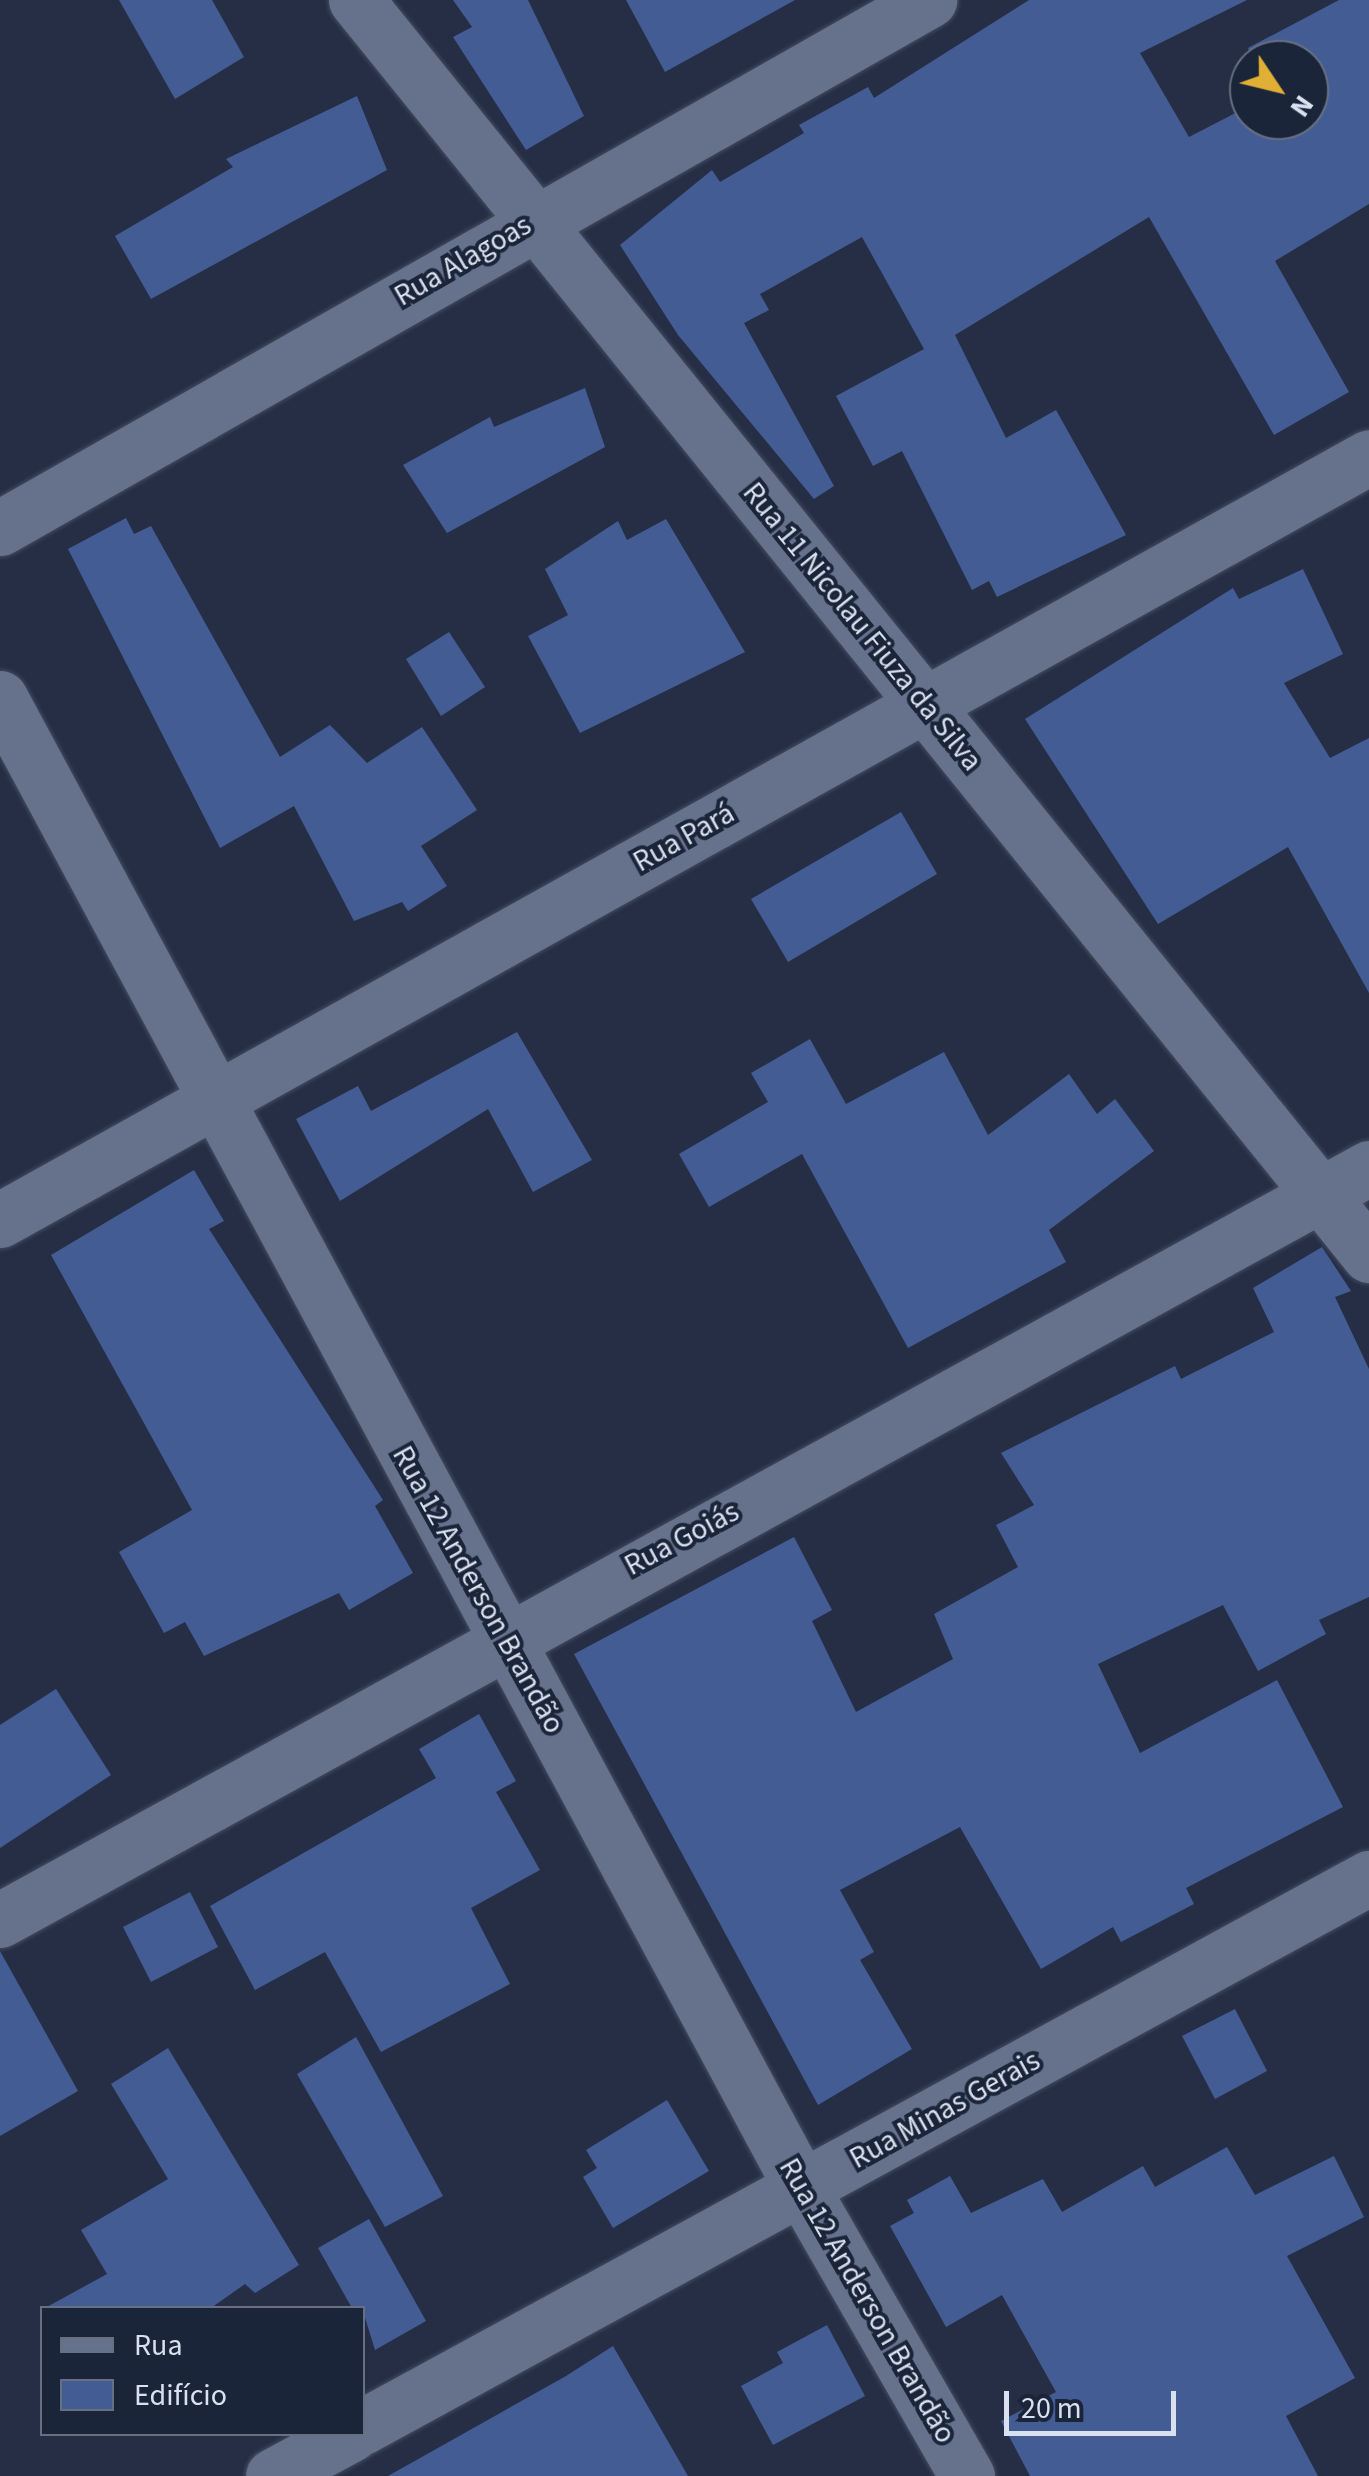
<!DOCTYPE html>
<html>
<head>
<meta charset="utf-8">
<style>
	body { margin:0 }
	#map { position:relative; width:1369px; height:2476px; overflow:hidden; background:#252e45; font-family:"Source Sans 3",sans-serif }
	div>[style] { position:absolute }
	.building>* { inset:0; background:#445c94 }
	.roads { filter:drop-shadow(0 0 2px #434b5e) drop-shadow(0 0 2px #434b5e) }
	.street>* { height:55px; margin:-27.5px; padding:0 27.5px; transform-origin:27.5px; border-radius:27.5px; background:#66728c }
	span { translate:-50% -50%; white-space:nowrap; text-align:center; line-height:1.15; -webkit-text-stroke:8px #1b253a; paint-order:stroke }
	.street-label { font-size:30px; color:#d9e0ef }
	.legend { position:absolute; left:40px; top:2306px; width:325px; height:130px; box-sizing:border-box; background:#1b253a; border:2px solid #677082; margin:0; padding:12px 18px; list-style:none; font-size:30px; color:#d9e0ef }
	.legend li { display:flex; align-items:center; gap:20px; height:50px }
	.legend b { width:50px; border:2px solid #677082 }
	.north { position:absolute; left:1229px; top:40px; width:100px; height:100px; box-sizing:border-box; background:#1b253a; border:2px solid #677082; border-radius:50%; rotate:125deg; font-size:28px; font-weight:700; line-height:40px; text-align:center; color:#d9e0ef }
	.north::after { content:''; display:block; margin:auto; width:35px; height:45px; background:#e0b034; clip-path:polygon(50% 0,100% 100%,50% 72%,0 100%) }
	.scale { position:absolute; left:1004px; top:2391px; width:172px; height:45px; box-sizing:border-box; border:5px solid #d9e0ef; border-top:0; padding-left:12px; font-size:30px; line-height:35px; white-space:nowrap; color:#d9e0ef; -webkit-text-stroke:8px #1b253a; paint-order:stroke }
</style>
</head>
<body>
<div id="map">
	<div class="building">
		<i style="clip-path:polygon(119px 0,212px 0,244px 57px,175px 99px)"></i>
		<i style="clip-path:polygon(453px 0,528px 0,584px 116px,526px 150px,453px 37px,472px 27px)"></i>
		<i style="clip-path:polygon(626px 0,795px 0,665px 72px)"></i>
		<i style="clip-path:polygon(1029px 0,1247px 0,1140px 53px,1189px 137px,1249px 106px,1249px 120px,1309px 120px,1309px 60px,1254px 60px,1248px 48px,1339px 0,1369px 0,1369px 204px,1275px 261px,1349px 392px,1274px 435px,1149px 217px,955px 335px,1006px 438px,1056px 410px,1126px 535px,997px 597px,989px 581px,972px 590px,902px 451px,873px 466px,836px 396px,924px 349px,862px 237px,760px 294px,769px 310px,744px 323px,834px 486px,814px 499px,678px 335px,620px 245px,712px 170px,720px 182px,804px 133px,799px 125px,868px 87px,874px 98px)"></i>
		<i style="clip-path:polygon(357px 96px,387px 170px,151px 299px,115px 236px,233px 167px,226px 159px)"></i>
		<i style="clip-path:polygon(585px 388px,605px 447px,447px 533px,403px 465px,490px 417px,494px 427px)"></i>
		<i style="clip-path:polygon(126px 518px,134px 534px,151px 526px,280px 757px,330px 725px,367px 763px,422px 727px,477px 810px,421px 846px,447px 886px,408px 911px,402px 902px,354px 921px,294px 806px,220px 848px,68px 549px)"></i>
		<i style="clip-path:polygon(666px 519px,745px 652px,580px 733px,528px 636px,568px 615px,545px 569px,618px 521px,627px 540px)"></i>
		<i style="clip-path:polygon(1303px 569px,1343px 654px,1284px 683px,1330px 758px,1369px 738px,1369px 993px,1288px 847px,1158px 924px,1025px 719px,1233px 588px,1239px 599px)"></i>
		<i style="clip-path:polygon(449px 632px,485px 687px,441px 716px,406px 659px)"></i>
		<i style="clip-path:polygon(901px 812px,937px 874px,788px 962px,751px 899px)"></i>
		<i style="clip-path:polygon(517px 1032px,592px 1160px,533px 1192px,488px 1109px,340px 1201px,296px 1119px,358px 1086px,371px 1111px)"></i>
		<i style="clip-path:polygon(810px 1039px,846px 1104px,944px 1052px,988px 1135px,1069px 1074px,1097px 1114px,1115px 1099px,1154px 1151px,1049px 1230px,1066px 1262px,908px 1348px,802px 1154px,709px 1207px,679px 1154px,768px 1102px,751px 1073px)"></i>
		<i style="clip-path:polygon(194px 1170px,224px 1221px,209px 1229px,383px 1500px,375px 1506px,413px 1573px,349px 1610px,339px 1593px,204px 1656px,185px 1622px,164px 1633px,119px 1552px,192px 1510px,51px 1255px)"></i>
		<i style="clip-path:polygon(1322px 1247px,1351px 1291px,1335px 1297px,1369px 1369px,1369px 1597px,1319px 1620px,1326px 1634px,1258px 1671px,1223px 1605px,1098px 1664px,1140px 1753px,1277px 1680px,1343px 1807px,1186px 1888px,1194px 1904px,1121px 1942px,1113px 1927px,1041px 1969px,960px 1827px,840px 1890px,874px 1952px,860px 1960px,912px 2049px,818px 2105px,574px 1654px,794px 1537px,832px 1610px,812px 1621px,856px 1712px,953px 1659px,934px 1614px,1018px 1567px,996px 1525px,1034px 1505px,1001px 1453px,1175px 1366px,1181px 1379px,1274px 1332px,1253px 1288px)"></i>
		<i style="clip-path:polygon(56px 1689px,111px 1775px,0 1848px,0 1725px)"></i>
		<i style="clip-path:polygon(479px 1714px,516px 1781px,496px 1792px,540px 1870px,471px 1908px,510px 1984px,381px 2052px,325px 1952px,255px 1990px,210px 1906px,436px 1778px,419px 1749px)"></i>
		<i style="clip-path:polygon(190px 1892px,218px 1947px,151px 1982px,123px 1927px)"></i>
		<i style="clip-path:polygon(0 1951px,78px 2091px,0 2136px)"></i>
		<i style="clip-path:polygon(1235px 2009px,1267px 2071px,1215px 2099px,1182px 2036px)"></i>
		<i style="clip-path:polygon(356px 2037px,443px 2196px,385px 2227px,297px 2074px)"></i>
		<i style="clip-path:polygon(168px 2048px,299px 2265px,255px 2293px,245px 2284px,211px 2308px,45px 2308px,107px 2274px,81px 2230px,168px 2179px,111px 2084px)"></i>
		<i style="clip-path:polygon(667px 2100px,709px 2171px,613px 2228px,583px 2177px,597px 2168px,586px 2150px)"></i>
		<i style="clip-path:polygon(1227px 2147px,1255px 2195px,1334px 2156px,1364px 2217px,1287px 2256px,1355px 2378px,1286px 2416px,1318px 2476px,1030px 2476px,1001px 2421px,1056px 2392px,1002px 2295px,946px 2327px,890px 2226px,914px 2213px,907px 2200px,950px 2176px,971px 2213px,1043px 2179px,1062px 2212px,1143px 2166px,1155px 2187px)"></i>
		<i style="clip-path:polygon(369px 2219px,426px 2321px,375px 2350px,362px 2308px,352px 2308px,318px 2248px)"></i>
		<i style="clip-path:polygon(827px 2325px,865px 2396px,773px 2445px,741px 2386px,783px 2363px,777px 2352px)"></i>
		<i style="clip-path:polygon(613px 2346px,688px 2476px,388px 2476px,566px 2376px)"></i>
	</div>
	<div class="roads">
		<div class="street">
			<i style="left:356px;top:0;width:1613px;rotate:51.09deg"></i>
			<i style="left:0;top:528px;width:1069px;rotate:-29.61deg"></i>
			<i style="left:0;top:698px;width:1693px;rotate:61.72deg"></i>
			<i style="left:802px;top:2189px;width:331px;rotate:60.1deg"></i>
			<i style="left:0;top:1220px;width:1567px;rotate:-29.13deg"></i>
			<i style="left:0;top:1920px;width:1562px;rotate:-28.78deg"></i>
			<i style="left:362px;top:2427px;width:1147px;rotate:-28.6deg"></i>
			<i style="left:273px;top:2476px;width:89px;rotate:-28.3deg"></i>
		</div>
	</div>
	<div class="street-label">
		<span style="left:463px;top:261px;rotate:-30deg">Rua Alagoas</span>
		<span style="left:862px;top:627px;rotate:51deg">Rua 11 Nicolau Fiuza da Silva</span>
		<span style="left:684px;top:838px;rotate:-29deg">Rua Pará</span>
		<span style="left:682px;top:1539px;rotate:-28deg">Rua Goiás</span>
		<span style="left:478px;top:1590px;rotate:61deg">Rua 12 Anderson Brandão</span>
		<span style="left:945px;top:2110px;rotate:-29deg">Rua Minas Gerais</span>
		<span style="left:867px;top:2301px;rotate:60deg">Rua 12 Anderson Brandão</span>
	</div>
	<ul class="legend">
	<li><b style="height:12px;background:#66728c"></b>Rua</li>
	<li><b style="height:28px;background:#445c94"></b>Edifício</li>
	</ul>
	<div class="north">N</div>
	<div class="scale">20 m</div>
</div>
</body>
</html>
